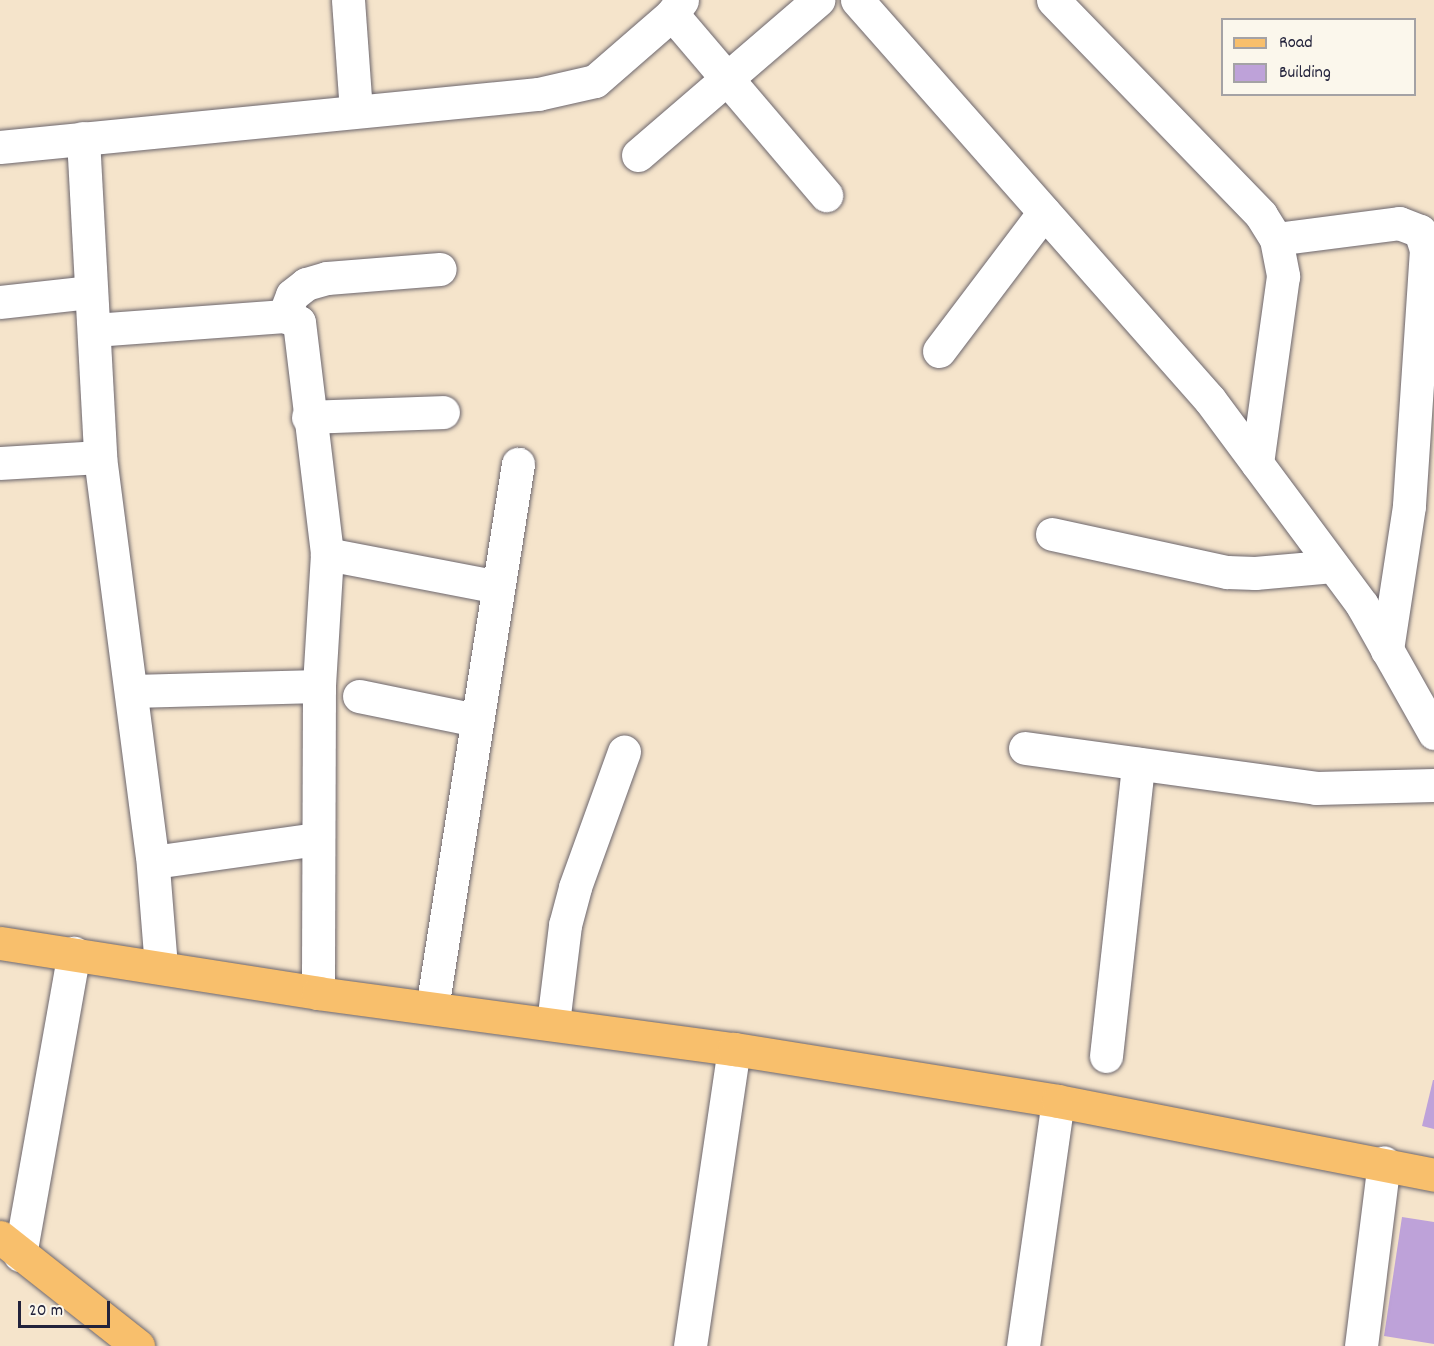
<!DOCTYPE html>
<html>
<head>
<meta charset="utf-8">
<style>
	body { margin:0 }
	#map { position:relative; width:1434px; height:1346px; overflow:hidden; background:#f5e4cb; font-family:Dekko,sans-serif }
	div>[style] { position:absolute }
	.building>* { inset:0; background:#bea2d9 }
	.roads { filter:drop-shadow(0 0 2px #6c666d) drop-shadow(0 0 2px #6c666d) }
	.minor>* { height:33px; margin:-16.5px; padding:0 16.5px; transform-origin:16.5px; border-radius:16.5px; background:#fff }
	.major>* { height:33px; margin:-16.5px; padding:0 16.5px; transform-origin:16.5px; border-radius:16.5px; background:#f8bf6c }
	span { translate:-50% -50%; white-space:nowrap; text-align:center; line-height:1.15; -webkit-text-stroke:4.5px #fbf7ec; paint-order:stroke }
	.legend { position:absolute; left:1221px; top:18px; width:195px; height:78px; box-sizing:border-box; background:#fbf7ec; border:2px solid #a4a2a5; margin:0; padding:8px 10px; list-style:none; font-size:18px; color:#22223b }
	.legend li { display:flex; align-items:center; gap:12px; height:30px }
	.legend b { width:30px; border:2px solid #a4a2a5 }
	.scale { position:absolute; left:18px; top:1301px; width:92px; height:27px; box-sizing:border-box; border:3px solid #22223b; border-top:0; padding-left:8px; font-size:18px; line-height:21px; white-space:nowrap; color:#22223b; -webkit-text-stroke:4px #fbf7ec; paint-order:stroke }
</style>
</head>
<body>
<div id="map">
	<div class="building">
		<i style="clip-path:polygon(1433px 1080px,1434px 1080px,1434px 1129px,1422px 1126px)"></i>
		<i style="clip-path:polygon(1402px 1217px,1434px 1222px,1434px 1344px,1384px 1336px)"></i>
	</div>
	<div class="roads">
		<div class="minor">
			<i style="left:348px;top:0;width:111px;rotate:85.9deg"></i>
			<i style="left:857px;top:0;width:533px;rotate:48.57deg"></i>
			<i style="left:1210px;top:400px;width:255px;rotate:53.4deg"></i>
			<i style="left:1362px;top:605px;width:147px;rotate:60.6deg"></i>
			<i style="left:1053px;top:0;width:299px;rotate:45.9deg"></i>
			<i style="left:1261px;top:215px;width:28px;rotate:58deg"></i>
			<i style="left:1276px;top:239px;width:38px;rotate:79deg"></i>
			<i style="left:1283px;top:276px;width:189px;rotate:97.9deg"></i>
			<i style="left:672px;top:14px;width:238px;rotate:49.6deg"></i>
			<i style="left:83px;top:138px;width:319px;rotate:86.9deg"></i>
			<i style="left:100px;top:457px;width:401px;rotate:82.6deg"></i>
			<i style="left:152px;top:855px;width:113px;rotate:85.4deg"></i>
			<i style="left:0;top:147px;width:541px;rotate:-5.63deg"></i>
			<i style="left:538px;top:94px;width:58px;rotate:-12.8deg"></i>
			<i style="left:595px;top:81px;width:102px;rotate:-41deg"></i>
			<i style="left:672px;top:14px;width:17px;rotate:-54deg"></i>
			<i style="left:638px;top:155px;width:238px;rotate:-40.7deg"></i>
			<i style="left:1276px;top:239px;width:124px;rotate:-7.4deg"></i>
			<i style="left:1399px;top:223px;width:22px;rotate:21deg"></i>
			<i style="left:1420px;top:231px;width:19px;rotate:72deg"></i>
			<i style="left:1426px;top:249px;width:258px;rotate:93.8deg"></i>
			<i style="left:1409px;top:506px;width:146px;rotate:98.7deg"></i>
			<i style="left:0;top:302px;width:91px;rotate:-6.3deg"></i>
			<i style="left:284px;top:316px;width:22px;rotate:-69deg"></i>
			<i style="left:292px;top:295px;width:18px;rotate:-38deg"></i>
			<i style="left:306px;top:284px;width:22px;rotate:-16deg"></i>
			<i style="left:327px;top:278px;width:113px;rotate:-4.6deg"></i>
			<i style="left:94px;top:330px;width:191px;rotate:-4.2deg"></i>
			<i style="left:284px;top:316px;width:16px;rotate:22deg"></i>
			<i style="left:299px;top:322px;width:234px;rotate:83.1deg"></i>
			<i style="left:327px;top:554px;width:132px;rotate:93.5deg"></i>
			<i style="left:939px;top:351px;width:174px;rotate:-52.9deg"></i>
			<i style="left:308px;top:417px;width:135px;rotate:-2.1deg"></i>
			<i style="left:0;top:463px;width:100px;rotate:-3.4deg"></i>
			<i style="left:1052px;top:534px;width:179px;rotate:12.3deg"></i>
			<i style="left:1227px;top:572px;width:28px;rotate:2deg"></i>
			<i style="left:1255px;top:573px;width:78px;rotate:-5.1deg"></i>
			<i style="left:327px;top:554px;width:174px;rotate:10.9deg"></i>
			<i style="left:132px;top:691px;width:187px;rotate:-1.5deg"></i>
			<i style="left:319px;top:686px;width:307px;rotate:90.2deg"></i>
			<i style="left:359px;top:696px;width:119px;rotate:11.6deg"></i>
			<i style="left:1025px;top:748px;width:294px;rotate:7.8deg"></i>
			<i style="left:1316px;top:788px;width:118px;rotate:-1.5deg"></i>
			<i style="left:153px;top:862px;width:166px;rotate:-8deg"></i>
			<i style="left:432px;top:1008px;width:551px;rotate:-81.02deg"></i>
			<i style="left:553px;top:1023px;width:99px;rotate:-83deg"></i>
			<i style="left:565px;top:925px;width:39px;rotate:-75deg"></i>
			<i style="left:575px;top:887px;width:144px;rotate:-70.1deg"></i>
			<i style="left:1106px;top:1056px;width:294px;rotate:-83.7deg"></i>
			<i style="left:20px;top:1255px;width:307px;rotate:-79.9deg"></i>
			<i style="left:690px;top:1346px;width:300px;rotate:-81.6deg"></i>
			<i style="left:1023px;top:1346px;width:247px;rotate:-81.9deg"></i>
			<i style="left:1361px;top:1346px;width:185px;rotate:-82.9deg"></i>
		</div>
		<div class="major">
			<i style="left:0;top:943px;width:322px;rotate:8.9deg"></i>
			<i style="left:318px;top:993px;width:420px;rotate:7.7deg"></i>
			<i style="left:734px;top:1049px;width:328px;rotate:9.1deg"></i>
			<i style="left:1058px;top:1101px;width:383px;rotate:11.1deg"></i>
			<i style="left:0;top:1237px;width:176px;rotate:38.3deg"></i>
		</div>
	</div>
	<ul class="legend">
	<li><b style="height:8px;background:#f8bf6c"></b>Road</li>
	<li><b style="height:16px;background:#bea2d9"></b>Building</li>
	</ul>
	<div class="scale">20 m</div>
</div>
</body>
</html>
